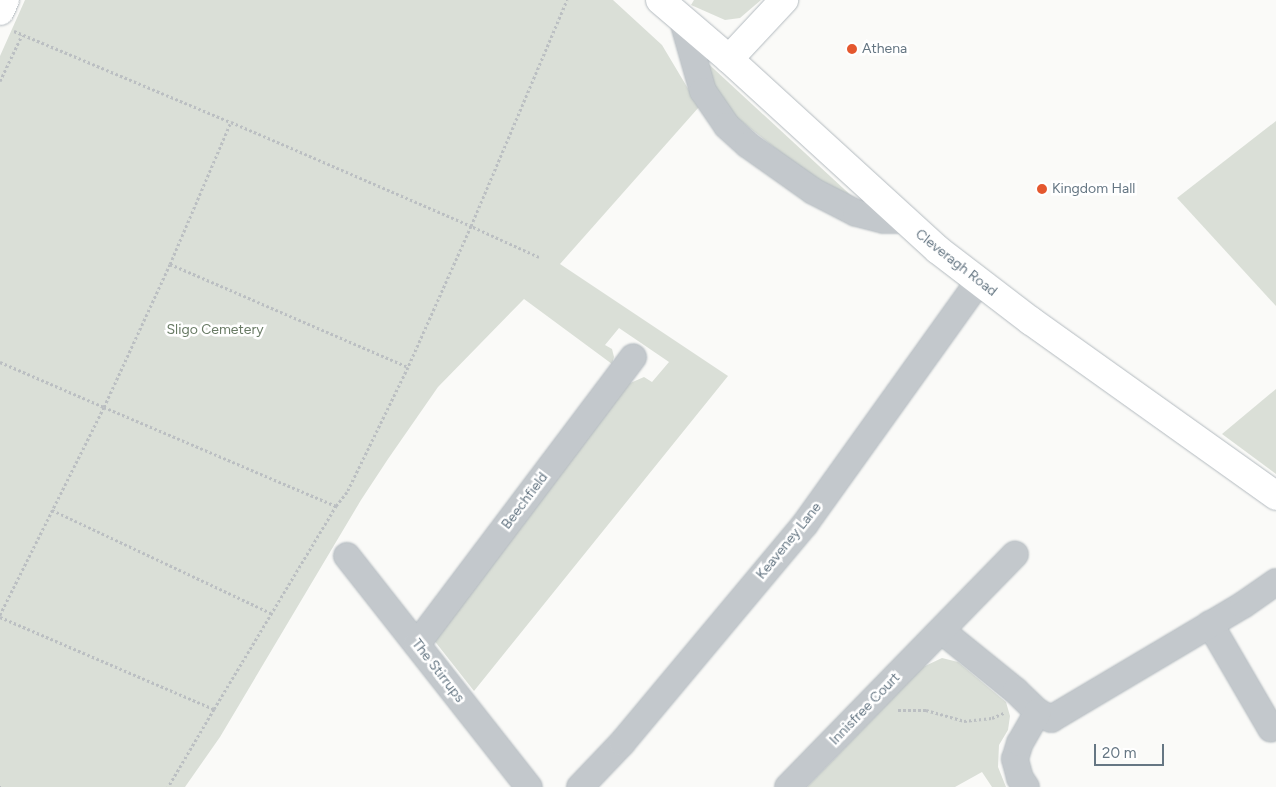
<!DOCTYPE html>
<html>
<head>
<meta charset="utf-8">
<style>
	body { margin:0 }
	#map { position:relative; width:1276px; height:787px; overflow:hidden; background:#fafaf8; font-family:Figtree,sans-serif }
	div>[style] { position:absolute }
	.green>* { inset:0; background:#dadfd7 }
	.path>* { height:3px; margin-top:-1.5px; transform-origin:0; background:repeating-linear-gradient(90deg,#bbbfc2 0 2.5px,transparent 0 5px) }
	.roads { filter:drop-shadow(0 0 1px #b3babf) drop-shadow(0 0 1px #b3babf) }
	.street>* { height:26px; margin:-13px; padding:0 13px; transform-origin:13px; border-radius:13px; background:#c3c8cc }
	.secondary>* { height:28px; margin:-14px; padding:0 14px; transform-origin:14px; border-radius:14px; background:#fff }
	.dots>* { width:14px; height:14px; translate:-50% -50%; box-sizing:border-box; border:2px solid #fff; border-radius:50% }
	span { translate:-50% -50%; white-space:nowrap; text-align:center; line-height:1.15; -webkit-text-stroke:5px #fff; paint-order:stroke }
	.poi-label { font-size:14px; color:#657683 }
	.left { translate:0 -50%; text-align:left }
	.street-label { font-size:14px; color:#657683 }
	.park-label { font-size:14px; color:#687a64 }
	.scale { position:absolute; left:1094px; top:744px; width:70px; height:22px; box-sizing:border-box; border:2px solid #657683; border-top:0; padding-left:6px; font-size:15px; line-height:18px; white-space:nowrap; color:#657683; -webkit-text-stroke:4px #fff; paint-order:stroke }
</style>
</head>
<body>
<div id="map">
	<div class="green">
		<i style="clip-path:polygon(25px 0,613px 0,662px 45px,699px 107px,560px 264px,728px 376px,474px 691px,433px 639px,628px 384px,644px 377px,652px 382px,669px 362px,619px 328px,605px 345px,612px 349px,614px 357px,612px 364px,524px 299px,438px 387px,388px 459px,361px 500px,220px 737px,185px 787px,0 787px,0 56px)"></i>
		<i style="clip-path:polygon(694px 0,761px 0,740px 18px,725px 20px,691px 5px)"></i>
		<i style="clip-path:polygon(701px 57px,857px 201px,818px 182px,722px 106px)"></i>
		<i style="clip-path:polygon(1276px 121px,1276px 306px,1177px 198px)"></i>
		<i style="clip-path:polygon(1276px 389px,1276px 474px,1222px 434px)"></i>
		<i style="clip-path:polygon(942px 658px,958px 662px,1006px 702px,1010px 716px,1008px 730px,999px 745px,998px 767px,1006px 787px,992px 787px,982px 772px,955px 787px,807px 787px,923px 667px)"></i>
	</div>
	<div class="path">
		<i style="left:14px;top:31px;width:235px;rotate:22.8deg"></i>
		<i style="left:0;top:81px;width:51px;rotate:-64.4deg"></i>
		<i style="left:539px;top:257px;width:75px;rotate:-155.5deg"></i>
		<i style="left:471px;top:226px;width:246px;rotate:-67deg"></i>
		<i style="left:170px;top:264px;width:259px;rotate:23.4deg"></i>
		<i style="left:0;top:362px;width:113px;rotate:23.4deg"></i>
		<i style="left:104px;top:407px;width:233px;rotate:116.6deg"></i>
		<i style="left:52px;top:510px;width:242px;rotate:25.2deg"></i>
		<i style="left:0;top:617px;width:233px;rotate:23.3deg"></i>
		<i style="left:214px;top:709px;width:91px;rotate:120.5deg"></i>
		<i style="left:214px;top:709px;width:237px;rotate:-59deg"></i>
		<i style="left:336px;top:506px;width:252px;rotate:-156.9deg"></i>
		<i style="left:104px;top:407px;width:157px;rotate:-65.2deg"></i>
		<i style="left:170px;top:264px;width:155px;rotate:-66.8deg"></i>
		<i style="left:231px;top:122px;width:262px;rotate:23.4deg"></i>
		<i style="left:471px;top:226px;width:154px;rotate:114.1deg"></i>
		<i style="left:408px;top:367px;width:139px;rotate:116deg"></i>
		<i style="left:347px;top:492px;width:18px;rotate:128deg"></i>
		<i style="left:898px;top:710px;width:28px"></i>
		<i style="left:926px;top:710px;width:40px;rotate:16deg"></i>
		<i style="left:964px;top:721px;width:28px;rotate:-6deg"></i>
		<i style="left:992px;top:718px;width:13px;rotate:-23deg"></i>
		<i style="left:0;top:787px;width:1px"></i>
	</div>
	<div class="roads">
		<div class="street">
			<i style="left:682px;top:18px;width:76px;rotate:74deg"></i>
			<i style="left:703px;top:91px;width:42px;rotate:55.6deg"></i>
			<i style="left:727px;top:126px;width:28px;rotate:42deg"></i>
			<i style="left:748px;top:145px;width:80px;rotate:35.3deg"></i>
			<i style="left:813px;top:191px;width:48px;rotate:27.1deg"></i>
			<i style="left:856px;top:213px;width:29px;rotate:14deg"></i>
			<i style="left:884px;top:220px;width:19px"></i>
			<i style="left:347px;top:556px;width:294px;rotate:51.8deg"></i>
			<i style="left:1210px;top:624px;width:121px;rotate:59.8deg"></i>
			<i style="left:942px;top:631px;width:95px;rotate:39deg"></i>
			<i style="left:1016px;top:691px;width:30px;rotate:44deg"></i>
			<i style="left:1038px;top:712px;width:15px;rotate:28deg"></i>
			<i style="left:1051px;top:719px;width:223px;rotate:-30.7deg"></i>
			<i style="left:1243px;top:605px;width:40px;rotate:-34.9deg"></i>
			<i style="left:417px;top:644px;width:359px;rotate:-53deg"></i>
			<i style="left:580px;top:787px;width:61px;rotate:-46.3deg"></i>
			<i style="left:622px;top:743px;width:285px;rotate:-50.1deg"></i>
			<i style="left:805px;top:524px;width:299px;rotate:-54.4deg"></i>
			<i style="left:788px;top:787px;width:325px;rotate:-45.7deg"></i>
			<i style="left:1026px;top:787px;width:11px;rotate:-124deg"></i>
			<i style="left:1020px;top:778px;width:20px;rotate:-105deg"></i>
			<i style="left:1015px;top:759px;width:17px;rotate:-73deg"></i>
			<i style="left:1020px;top:743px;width:36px;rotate:-60deg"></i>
		</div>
		<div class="secondary">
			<i style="left:660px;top:0;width:91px;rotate:40.5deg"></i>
			<i style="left:729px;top:59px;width:283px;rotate:42.4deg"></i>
			<i style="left:938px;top:250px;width:117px;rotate:37.4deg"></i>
			<i style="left:1031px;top:321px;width:301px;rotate:35.5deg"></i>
			<i style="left:0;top:11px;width:12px;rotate:-66deg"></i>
			<i style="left:729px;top:59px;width:81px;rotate:-47deg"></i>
		</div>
	</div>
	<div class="dots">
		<i style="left:852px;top:49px;background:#e4572e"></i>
		<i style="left:1042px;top:189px;background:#e4572e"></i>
	</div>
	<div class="poi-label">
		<span class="left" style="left:862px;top:49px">Athena</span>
		<span class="left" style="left:1052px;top:189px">Kingdom Hall</span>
	</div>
	<div class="street-label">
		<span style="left:956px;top:263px;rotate:38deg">Cleveragh Road</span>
		<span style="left:525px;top:501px;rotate:-53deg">Beechfield</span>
		<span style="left:789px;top:541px;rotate:-51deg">Keaveney Lane</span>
		<span style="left:438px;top:671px;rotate:52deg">The Stirrups</span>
		<span style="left:865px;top:709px;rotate:-46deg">Innisfree Court</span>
	</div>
	<div class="park-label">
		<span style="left:215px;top:330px">Sligo Cemetery</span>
	</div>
	<div class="scale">20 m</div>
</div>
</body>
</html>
